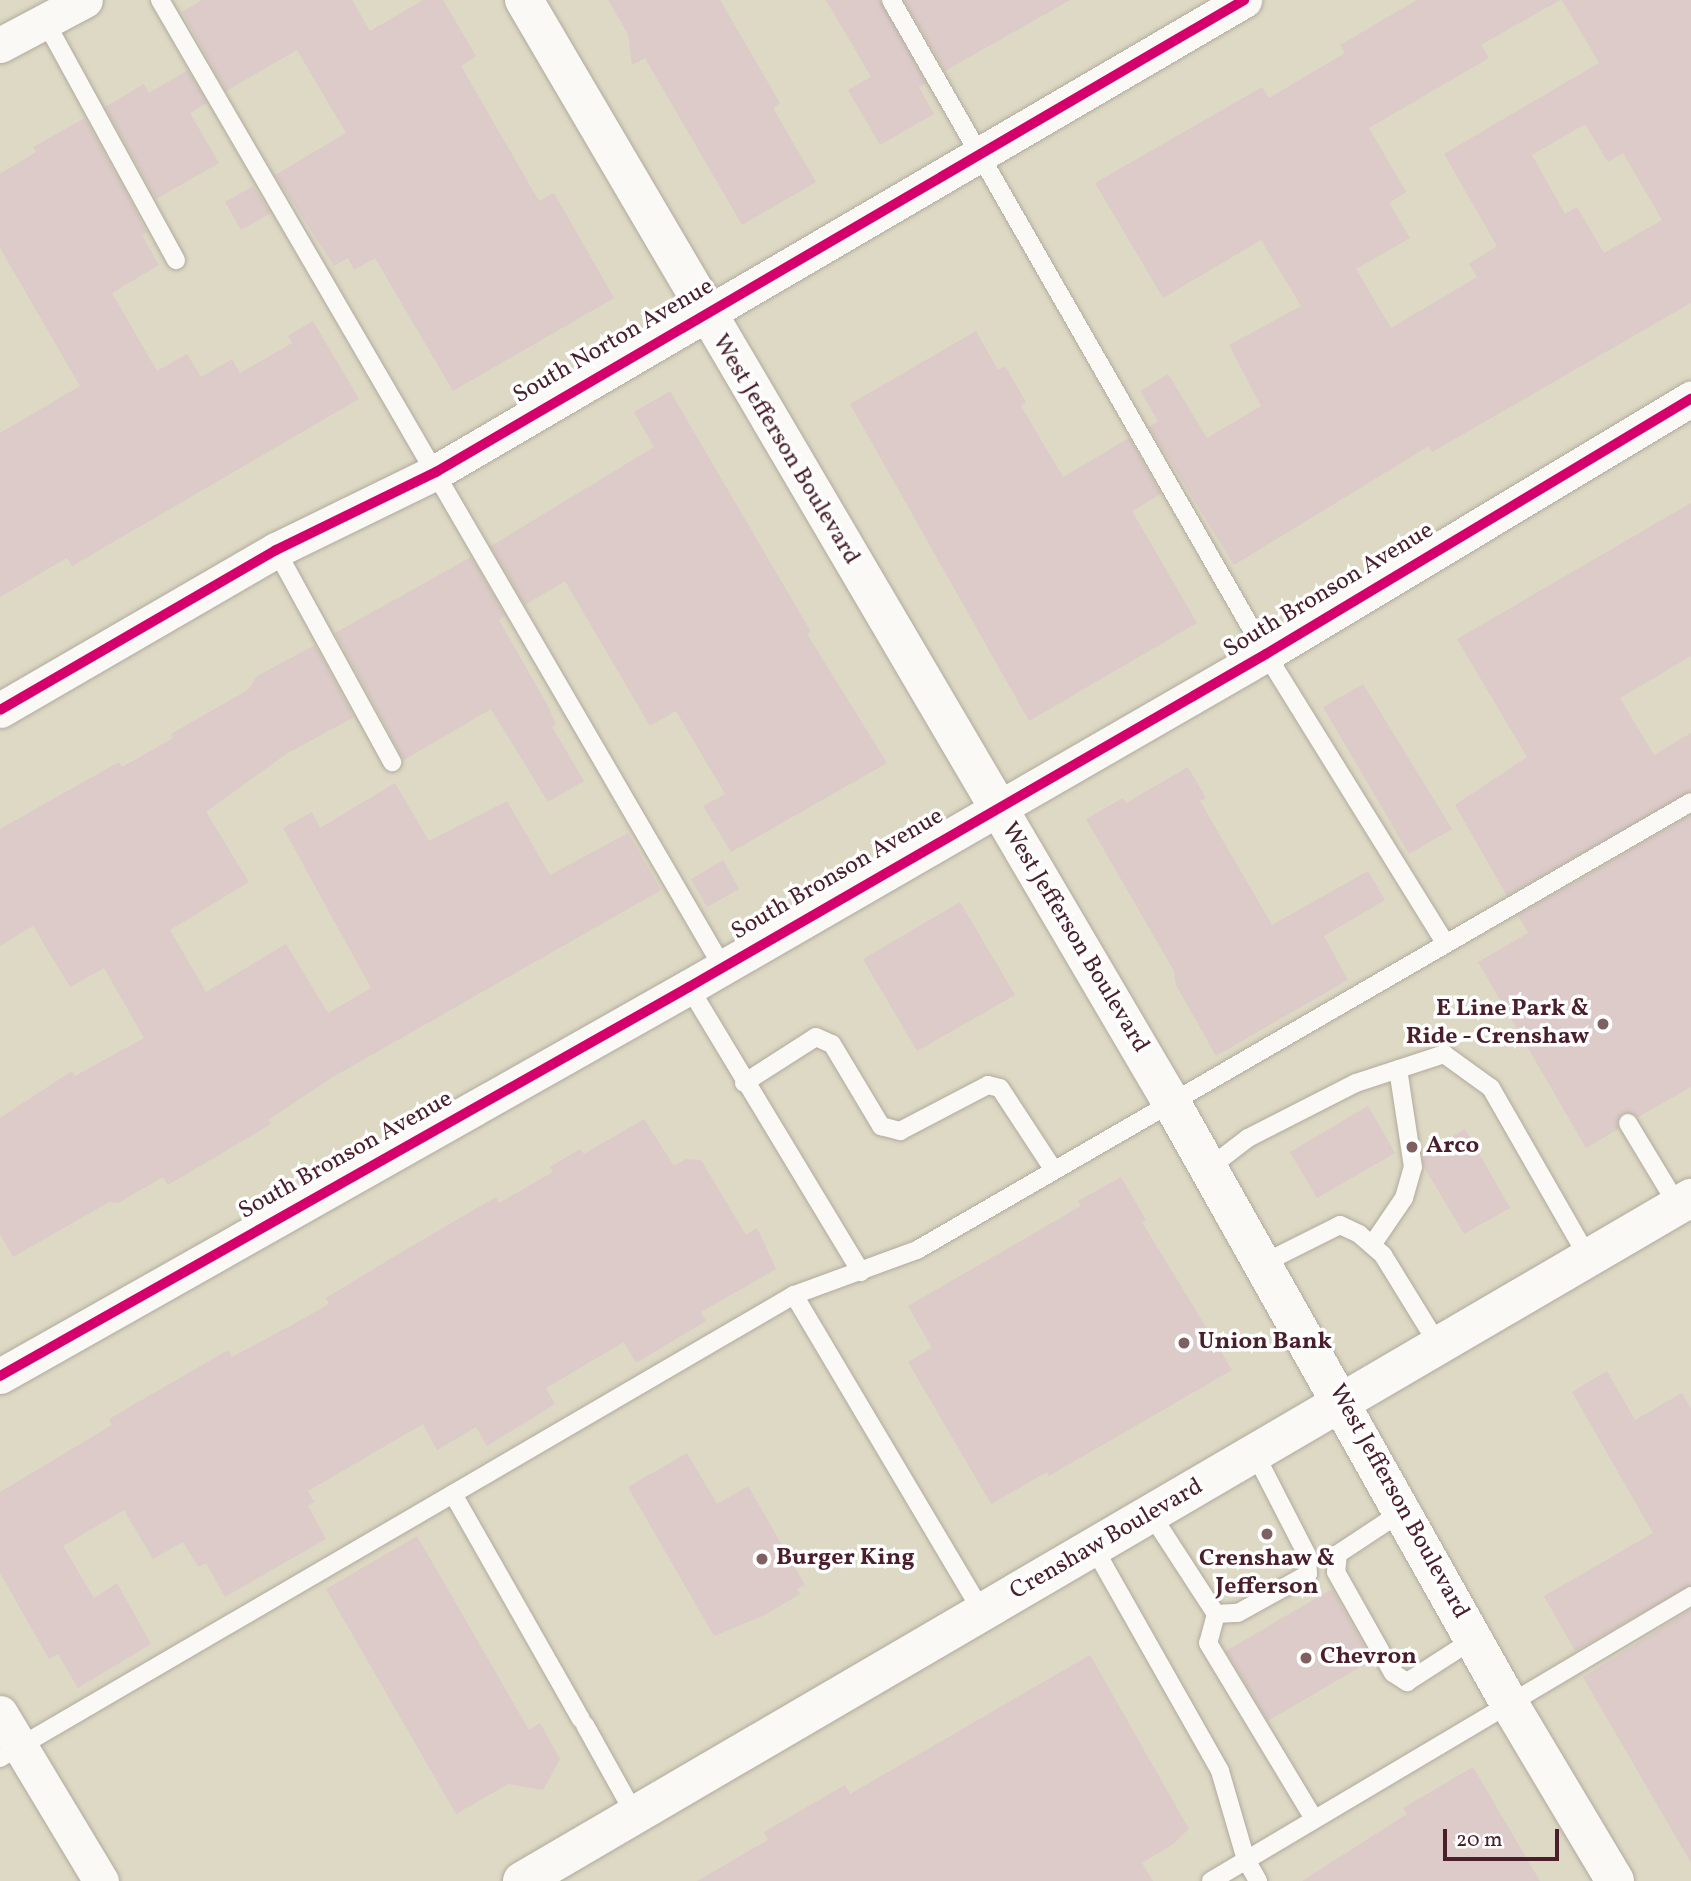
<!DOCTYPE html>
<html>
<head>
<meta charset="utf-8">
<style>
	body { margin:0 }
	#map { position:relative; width:1691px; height:1881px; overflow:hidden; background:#ded9c4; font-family:Vollkorn,serif }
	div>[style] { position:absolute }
	.building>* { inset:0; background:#dccbc8 }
	.roads { filter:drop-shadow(0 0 2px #b1aa9e) drop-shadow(0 0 2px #b1aa9e) }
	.service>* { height:18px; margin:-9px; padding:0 9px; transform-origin:9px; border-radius:9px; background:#faf9f6 }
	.minor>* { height:35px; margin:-17.5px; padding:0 17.5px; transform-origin:17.5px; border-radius:17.5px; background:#faf9f6 }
	.secondary>* { height:38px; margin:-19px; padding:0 19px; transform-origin:19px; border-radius:19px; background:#faf9f6 }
	.primary>* { height:38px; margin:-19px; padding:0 19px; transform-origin:19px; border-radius:19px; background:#faf9f6 }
	.cycleway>* { height:10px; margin:-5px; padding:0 5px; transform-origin:5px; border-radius:5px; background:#d6006c }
	.dots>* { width:19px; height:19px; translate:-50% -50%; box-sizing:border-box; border:4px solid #fff; border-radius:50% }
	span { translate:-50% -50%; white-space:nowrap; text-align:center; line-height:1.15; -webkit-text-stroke:7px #fff; paint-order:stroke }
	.street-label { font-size:24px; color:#4a1f2b }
	.poi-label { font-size:24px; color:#4a1f2b; font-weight:700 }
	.right { translate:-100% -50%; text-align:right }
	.left { translate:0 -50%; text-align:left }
	.scale { position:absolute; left:1443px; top:1829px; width:116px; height:32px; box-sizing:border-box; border:4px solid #4a1f2b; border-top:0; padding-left:9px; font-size:21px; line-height:24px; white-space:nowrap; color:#4a1f2b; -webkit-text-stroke:5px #fff; paint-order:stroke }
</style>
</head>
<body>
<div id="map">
	<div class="building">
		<i style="clip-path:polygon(202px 0,352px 0,370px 31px,423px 0,443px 0,476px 56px,461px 66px,539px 201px,554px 193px,614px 298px,453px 391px,375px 258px,354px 270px,348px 258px,334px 266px,275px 175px,346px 133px,297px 50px,226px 91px,182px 12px)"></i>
		<i style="clip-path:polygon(608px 0,720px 0,780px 103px,773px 108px,816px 182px,742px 225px,645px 58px,632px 65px,628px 34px)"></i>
		<i style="clip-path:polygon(826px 0,880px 0,926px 83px,919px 87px,934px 114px,880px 145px,848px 90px,871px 77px)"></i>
		<i style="clip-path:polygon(904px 0,1070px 0,945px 71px)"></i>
		<i style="clip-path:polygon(evenodd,1417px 0,1560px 0,1481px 45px,1489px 58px,1369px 128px,1406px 192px,1389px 203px,1410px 238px,1356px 269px,1391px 328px,1477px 277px,1469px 264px,1497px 246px,1444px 154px,1599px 63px,1562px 0,1691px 0,1691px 303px,1432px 452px,1429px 446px,1234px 565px,1149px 427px,1158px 421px,1140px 391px,1168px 374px,1207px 438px,1261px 406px,1229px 345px,1301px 306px,1261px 240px,1163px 298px,1095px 183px,1262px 87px,1269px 98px,1345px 53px,1340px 45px,1417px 0,1585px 124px,1608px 162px,1623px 153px,1662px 220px,1604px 253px,1577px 207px,1565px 214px,1532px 155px,1585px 124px)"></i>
		<i style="clip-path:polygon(188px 70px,207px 103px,190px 113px,219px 163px,156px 199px,105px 107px,144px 84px,149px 93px)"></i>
		<i style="clip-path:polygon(85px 118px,136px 211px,147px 233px,142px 235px,159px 265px,112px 293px,157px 371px,187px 354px,201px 377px,232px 359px,240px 373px,292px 343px,288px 336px,313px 321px,359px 399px,72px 566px,67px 558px,0 597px,0 433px,80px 386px,0 248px,0 174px,36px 152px,33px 147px)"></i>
		<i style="clip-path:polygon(253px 186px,271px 213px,241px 230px,225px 202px)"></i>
		<i style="clip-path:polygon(976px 331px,998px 370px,1005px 366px,1026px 402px,1021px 406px,1063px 477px,1129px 438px,1161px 494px,1132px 511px,1197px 623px,1029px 721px,850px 404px)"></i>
		<i style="clip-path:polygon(670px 391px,811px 632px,807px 634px,887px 763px,731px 852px,703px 806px,725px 794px,676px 711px,650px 726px,565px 581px,525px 605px,491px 546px,654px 447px,634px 412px)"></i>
		<i style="clip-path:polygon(1691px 503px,1691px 656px,1620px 698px,1654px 755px,1691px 733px,1691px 791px,1507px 896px,1455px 805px,1527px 757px,1457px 639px)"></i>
		<i style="clip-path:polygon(471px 557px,505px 616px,499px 620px,547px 704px,556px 724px,552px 727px,584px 781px,548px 802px,491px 709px,404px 760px,335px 633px)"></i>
		<i style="clip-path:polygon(315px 645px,354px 717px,286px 754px,206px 812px,249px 882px,170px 930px,206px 992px,286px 944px,328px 1013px,371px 988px,283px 828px,312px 812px,320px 828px,395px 783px,429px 841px,507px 801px,550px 875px,628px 833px,661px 890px,333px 1077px,268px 1120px,271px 1124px,168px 1185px,163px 1177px,118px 1203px,109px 1202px,13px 1257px,0 1234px,0 1118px,72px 1071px,75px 1076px,144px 1038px,104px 968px,70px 987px,33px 926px,0 946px,0 829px,119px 762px,122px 767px,173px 738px,171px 734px,248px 690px,257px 676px)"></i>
		<i style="clip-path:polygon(1363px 684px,1452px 829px,1409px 854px,1323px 707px)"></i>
		<i style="clip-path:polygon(1188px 767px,1206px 798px,1200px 801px,1272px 925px,1368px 871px,1385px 900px,1324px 936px,1348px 980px,1216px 1056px,1176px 985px,1174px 971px,1086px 819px,1123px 798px,1126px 803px)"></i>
		<i style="clip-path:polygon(1691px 815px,1691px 1087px,1638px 1117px,1623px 1113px,1618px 1129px,1586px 1148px,1478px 962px,1528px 933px,1518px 915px)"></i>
		<i style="clip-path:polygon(723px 860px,739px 889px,707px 907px,691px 879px)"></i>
		<i style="clip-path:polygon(960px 902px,1015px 995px,917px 1051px,863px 959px)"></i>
		<i style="clip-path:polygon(1368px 1106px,1395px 1153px,1317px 1198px,1290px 1152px)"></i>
		<i style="clip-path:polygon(644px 1119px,674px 1166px,686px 1159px,701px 1160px,746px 1235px,757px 1228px,776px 1269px,701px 1312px,706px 1321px,636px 1363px,624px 1342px,546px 1388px,555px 1404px,487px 1446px,476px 1427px,437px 1450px,423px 1424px,308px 1491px,314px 1502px,308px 1506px,326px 1539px,225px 1597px,206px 1563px,198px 1567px,183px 1542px,153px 1559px,124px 1510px,63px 1546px,94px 1598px,117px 1583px,151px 1644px,78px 1688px,58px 1654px,49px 1659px,0 1573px,0 1492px,112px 1425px,109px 1419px,228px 1350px,232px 1357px,288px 1327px,329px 1304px,326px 1298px,405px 1250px,496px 1197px,499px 1203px,553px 1172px,550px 1167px,580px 1149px,584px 1154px)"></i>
		<i style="clip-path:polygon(1465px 1129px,1510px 1208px,1464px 1234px,1424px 1167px,1423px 1154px)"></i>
		<i style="clip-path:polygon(1121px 1177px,1146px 1220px,1142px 1222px,1232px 1370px,1049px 1476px,1047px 1472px,991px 1504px,908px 1362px,932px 1348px,908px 1306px,1081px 1206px,1078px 1201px)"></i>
		<i style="clip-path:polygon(1607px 1371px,1635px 1420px,1682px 1393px,1691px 1409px,1691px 1585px,1575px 1651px,1544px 1596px,1653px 1533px,1572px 1392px)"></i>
		<i style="clip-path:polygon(687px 1453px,717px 1504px,748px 1486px,805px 1585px,797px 1589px,800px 1594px,765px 1615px,714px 1636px,628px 1487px)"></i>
		<i style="clip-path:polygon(417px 1536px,529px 1730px,540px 1723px,560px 1759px,543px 1790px,508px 1784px,456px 1814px,326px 1589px)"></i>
		<i style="clip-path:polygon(1332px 1589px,1372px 1660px,1268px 1721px,1226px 1651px)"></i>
		<i style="clip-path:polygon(1691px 1609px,1691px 1863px,1583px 1677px)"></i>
		<i style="clip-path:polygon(1090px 1655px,1189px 1829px,1172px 1845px,1142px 1863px,1153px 1881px,697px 1881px,768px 1840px,764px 1832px,845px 1785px,850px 1794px)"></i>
		<i style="clip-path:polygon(1473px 1767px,1540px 1881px,1302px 1881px,1407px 1814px,1403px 1808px)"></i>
	</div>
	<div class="roads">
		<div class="service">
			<i style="left:160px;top:0;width:1118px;rotate:59.81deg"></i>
			<i style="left:891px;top:0;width:754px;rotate:60.17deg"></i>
			<i style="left:1266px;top:654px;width:340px;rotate:58.2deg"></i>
			<i style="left:44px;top:19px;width:275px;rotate:61.3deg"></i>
			<i style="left:276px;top:550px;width:242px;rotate:61.3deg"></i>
			<i style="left:689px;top:987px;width:333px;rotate:58.9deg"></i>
			<i style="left:744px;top:1083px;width:85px;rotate:-32.6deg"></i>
			<i style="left:816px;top:1037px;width:17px;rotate:24deg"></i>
			<i style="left:832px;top:1044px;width:96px;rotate:59.1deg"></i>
			<i style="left:881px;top:1126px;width:20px;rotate:15deg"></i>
			<i style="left:900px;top:1131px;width:99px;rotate:-27.6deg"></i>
			<i style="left:988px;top:1085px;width:12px;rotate:14deg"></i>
			<i style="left:1000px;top:1088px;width:97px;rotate:56.8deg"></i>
			<i style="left:1628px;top:1123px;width:97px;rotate:58.9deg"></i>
			<i style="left:1209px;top:1168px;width:49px;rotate:-37.6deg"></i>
			<i style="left:1248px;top:1138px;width:121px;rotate:-27deg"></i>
			<i style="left:1356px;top:1083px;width:93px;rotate:-18.2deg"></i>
			<i style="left:1444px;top:1054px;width:58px;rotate:35.9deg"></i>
			<i style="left:1491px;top:1088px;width:197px;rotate:60.2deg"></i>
			<i style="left:1372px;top:1245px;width:57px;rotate:-55.8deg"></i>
			<i style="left:1404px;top:1198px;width:32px;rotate:-74deg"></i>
			<i style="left:1413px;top:1167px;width:99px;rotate:-98.7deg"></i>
			<i style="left:1264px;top:1263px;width:85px;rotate:-26.6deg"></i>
			<i style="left:1340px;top:1225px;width:21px;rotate:25deg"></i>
			<i style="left:1359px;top:1234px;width:32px;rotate:41deg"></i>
			<i style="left:1383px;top:1255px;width:107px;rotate:58.4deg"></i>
			<i style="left:794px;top:1295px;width:370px;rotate:59.3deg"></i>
			<i style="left:453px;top:1494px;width:259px;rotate:60.4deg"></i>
			<i style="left:1403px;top:1511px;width:78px;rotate:146.5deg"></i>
			<i style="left:1338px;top:1554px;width:18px;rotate:96deg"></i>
			<i style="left:1336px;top:1572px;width:116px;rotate:60.6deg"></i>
			<i style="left:1393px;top:1673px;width:17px;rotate:33deg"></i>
			<i style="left:1407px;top:1682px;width:80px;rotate:-32.7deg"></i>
			<i style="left:1151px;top:1514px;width:119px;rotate:57deg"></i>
			<i style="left:1216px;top:1614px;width:22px;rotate:-3deg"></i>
			<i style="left:1238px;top:1613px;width:80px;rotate:-29.1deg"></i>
			<i style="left:1308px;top:1574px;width:19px;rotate:-93deg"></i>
			<i style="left:1307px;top:1555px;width:114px;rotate:-117.2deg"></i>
			<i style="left:1094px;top:1548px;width:256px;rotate:60.5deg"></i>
			<i style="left:1220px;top:1771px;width:93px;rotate:73.7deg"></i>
			<i style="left:1246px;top:1860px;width:24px;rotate:60deg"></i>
			<i style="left:1216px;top:1614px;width:30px;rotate:105deg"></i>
			<i style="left:1208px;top:1643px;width:205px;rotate:58.9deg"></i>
			<i style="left:585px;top:1725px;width:103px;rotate:60.9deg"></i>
			<i style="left:0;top:1758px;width:919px;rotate:-30.25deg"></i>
			<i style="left:794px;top:1295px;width:131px;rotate:-20.1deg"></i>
			<i style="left:917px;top:1250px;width:894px;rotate:-30.06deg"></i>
			<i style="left:1211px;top:1881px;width:558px;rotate:-30.7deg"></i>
		</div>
		<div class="minor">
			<i style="left:0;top:45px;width:96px;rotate:-27.9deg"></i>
			<i style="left:0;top:710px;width:319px;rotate:-30.1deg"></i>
			<i style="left:276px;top:550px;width:178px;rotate:-26deg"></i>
			<i style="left:436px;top:472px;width:936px;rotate:-30.29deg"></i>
			<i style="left:0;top:1376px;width:791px;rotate:-29.45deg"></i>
			<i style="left:689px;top:987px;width:666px;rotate:-29.99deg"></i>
			<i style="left:1266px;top:654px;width:496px;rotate:-31deg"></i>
			<i style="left:0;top:1713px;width:196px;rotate:59deg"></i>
		</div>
		<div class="secondary">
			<i style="left:524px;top:0;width:1276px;rotate:59.58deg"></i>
			<i style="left:1170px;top:1100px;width:692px;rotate:60.66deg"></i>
			<i style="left:1509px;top:1703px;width:207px;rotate:59.2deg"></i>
		</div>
		<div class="primary">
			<i style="left:522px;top:1881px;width:1354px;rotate:-30.3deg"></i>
		</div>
	</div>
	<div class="cycleway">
		<i style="left:0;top:710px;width:319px;rotate:-30.1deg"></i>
		<i style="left:276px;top:550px;width:178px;rotate:-26deg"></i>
		<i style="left:436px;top:472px;width:936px;rotate:-30.29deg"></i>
		<i style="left:0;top:1376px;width:791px;rotate:-29.45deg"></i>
		<i style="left:689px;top:987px;width:666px;rotate:-29.99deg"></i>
		<i style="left:1266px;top:654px;width:496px;rotate:-31deg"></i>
	</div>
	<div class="dots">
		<i style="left:1603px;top:1024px;background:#7e6061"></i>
		<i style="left:1412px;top:1147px;background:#7e6061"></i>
		<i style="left:1184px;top:1343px;background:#7e6061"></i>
		<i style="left:1267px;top:1534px;background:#7e6061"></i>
		<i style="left:762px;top:1559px;background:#7e6061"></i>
		<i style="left:1306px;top:1658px;background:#7e6061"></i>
	</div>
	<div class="street-label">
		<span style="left:614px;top:342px;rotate:-30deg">South Norton Avenue</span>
		<span style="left:785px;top:450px;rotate:59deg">West Jefferson Boulevard</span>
		<span style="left:1329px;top:591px;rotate:-31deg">South Bronson Avenue</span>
		<span style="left:838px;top:875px;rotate:-30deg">South Bronson Avenue</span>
		<span style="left:1074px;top:938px;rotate:59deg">West Jefferson Boulevard</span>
		<span style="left:346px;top:1156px;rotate:-29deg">South Bronson Avenue</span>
		<span style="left:1398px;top:1502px;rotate:61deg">West Jefferson Boulevard</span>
		<span style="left:1107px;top:1540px;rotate:-30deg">Crenshaw Boulevard</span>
	</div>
	<div class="poi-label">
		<span class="right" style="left:1589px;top:1024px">E Line Park &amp;<br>Ride - Crenshaw</span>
		<span class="left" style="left:1426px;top:1147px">Arco</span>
		<span class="left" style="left:1198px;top:1343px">Union Bank</span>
		<span class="left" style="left:776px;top:1559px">Burger King</span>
		<span style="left:1267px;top:1574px">Crenshaw &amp;<br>Jefferson</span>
		<span class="left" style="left:1320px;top:1658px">Chevron</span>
	</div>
	<div class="scale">20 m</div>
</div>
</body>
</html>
